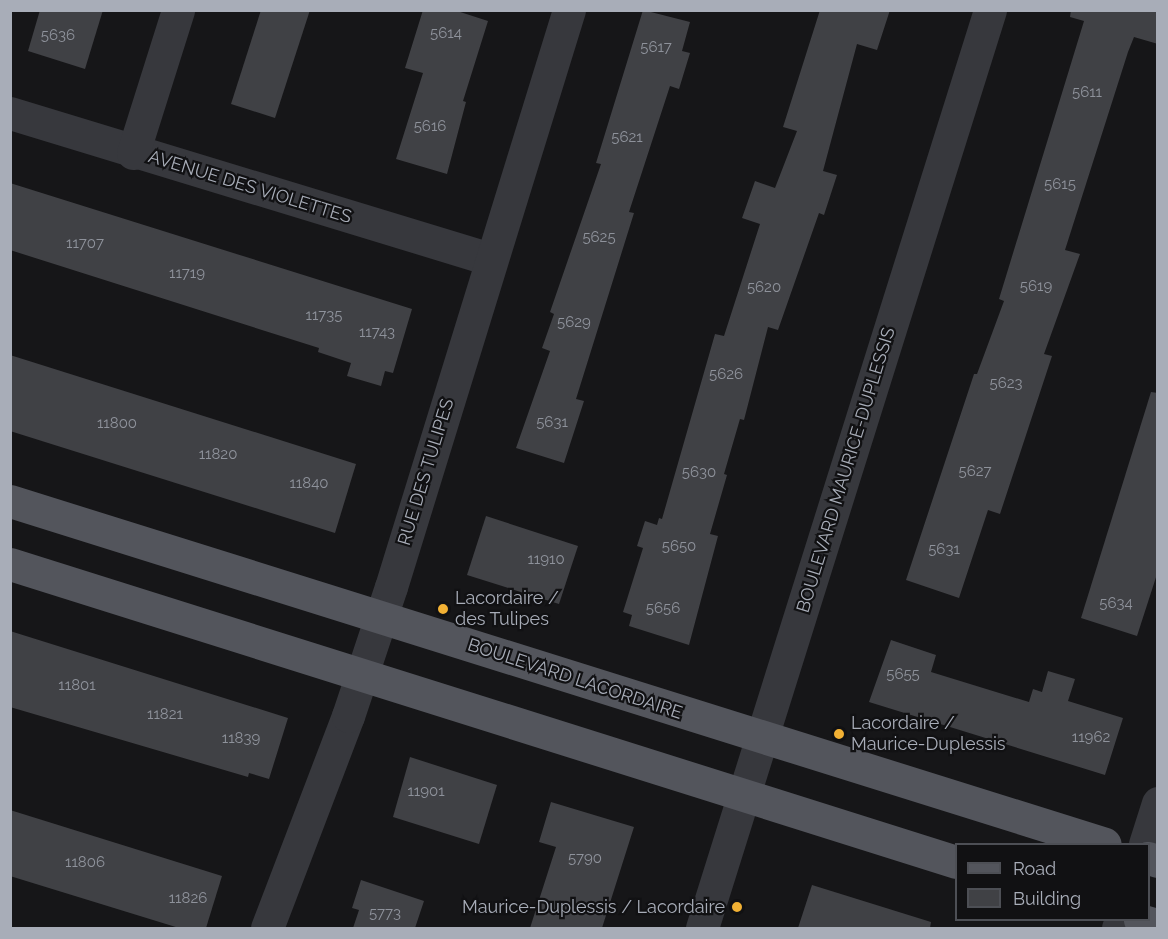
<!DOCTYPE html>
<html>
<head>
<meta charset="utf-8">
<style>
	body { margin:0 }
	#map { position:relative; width:1168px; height:939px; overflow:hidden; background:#161618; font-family:Raleway,sans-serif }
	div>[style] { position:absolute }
	.building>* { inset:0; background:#404145 }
	.minor>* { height:33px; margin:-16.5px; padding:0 16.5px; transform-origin:16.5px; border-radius:16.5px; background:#37383d }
	.major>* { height:33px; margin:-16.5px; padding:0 16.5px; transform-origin:16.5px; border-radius:16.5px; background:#53555c }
	.dots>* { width:16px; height:16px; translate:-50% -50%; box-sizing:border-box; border:3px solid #111113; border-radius:50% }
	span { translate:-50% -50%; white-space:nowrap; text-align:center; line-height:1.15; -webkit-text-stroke:4.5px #111113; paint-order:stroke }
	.number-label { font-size:15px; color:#8e929b }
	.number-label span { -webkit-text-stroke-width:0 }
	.street-label { font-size:18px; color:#a8adb8 }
	.poi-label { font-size:18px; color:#a8adb8 }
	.left { translate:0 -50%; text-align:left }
	.right { translate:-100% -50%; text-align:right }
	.frame { position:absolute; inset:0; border:12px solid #a8adb8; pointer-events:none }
	.legend { position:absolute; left:955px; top:843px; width:195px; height:78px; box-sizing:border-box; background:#111113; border:2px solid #4d4f55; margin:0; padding:8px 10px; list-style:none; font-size:18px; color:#a8adb8 }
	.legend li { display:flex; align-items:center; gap:12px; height:30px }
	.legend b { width:30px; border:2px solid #4d4f55 }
</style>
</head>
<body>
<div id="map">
	<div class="building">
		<i style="clip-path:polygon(40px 10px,103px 10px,85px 69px,28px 51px)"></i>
		<i style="clip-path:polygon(261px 10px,310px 10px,275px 118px,231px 104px)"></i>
		<i style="clip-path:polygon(423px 10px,454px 10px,488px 21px,463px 101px,466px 102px,447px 174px,396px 159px,423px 73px,405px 68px)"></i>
		<i style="clip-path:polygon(643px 10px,690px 22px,682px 51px,690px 53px,679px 89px,670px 86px,629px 212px,634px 213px,576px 399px,584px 401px,564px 463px,516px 448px,550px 351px,542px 348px,554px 314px,550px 312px,601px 164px,596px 163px)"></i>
		<i style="clip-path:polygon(820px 10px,890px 10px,877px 50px,857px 44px,823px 171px,837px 175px,824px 215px,819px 213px,778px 330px,768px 327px,744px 420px,740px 419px,724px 474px,727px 475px,710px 534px,718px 536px,689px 645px,629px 626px,632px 615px,623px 612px,643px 548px,637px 546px,645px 521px,657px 525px,659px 518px,662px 519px,715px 334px,724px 336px,760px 224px,742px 218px,755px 181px,775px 188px,797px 131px,783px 127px)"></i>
		<i style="clip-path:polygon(1071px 10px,1158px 10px,1158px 44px,1134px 37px,1128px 52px,1065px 250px,1080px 254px,1044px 354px,1052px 356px,1000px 514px,988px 510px,959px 598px,906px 580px,974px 374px,977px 374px,1004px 301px,999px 299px,1084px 21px,1070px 17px)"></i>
		<i style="clip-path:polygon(10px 183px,412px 309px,393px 373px,385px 371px,381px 386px,347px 376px,351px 363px,318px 352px,319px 348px,10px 250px)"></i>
		<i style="clip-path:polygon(10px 355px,356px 464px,335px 533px,10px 431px)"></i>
		<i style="clip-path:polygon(1151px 392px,1158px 393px,1158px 571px,1137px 636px,1081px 618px)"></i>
		<i style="clip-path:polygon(486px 516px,578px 546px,559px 604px,467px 575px)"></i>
		<i style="clip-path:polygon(10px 631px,288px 718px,269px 779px,249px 773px,248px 777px,10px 707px)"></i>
		<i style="clip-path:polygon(891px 640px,936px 655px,931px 672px,1029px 702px,1033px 689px,1042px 692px,1048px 671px,1075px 679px,1068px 701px,1123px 718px,1105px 775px,869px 702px)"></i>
		<i style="clip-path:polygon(410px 757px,497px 785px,479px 844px,393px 817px)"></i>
		<i style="clip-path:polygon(551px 802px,634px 827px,602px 928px,530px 928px,556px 847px,539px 842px)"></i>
		<i style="clip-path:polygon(10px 810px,222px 876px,206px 928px,179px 928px,10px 876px)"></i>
		<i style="clip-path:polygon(361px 880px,424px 901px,415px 928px,353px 928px,359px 910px,352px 908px)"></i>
		<i style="clip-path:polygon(812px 885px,931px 922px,930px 928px,798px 928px)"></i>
	</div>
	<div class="minor">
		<i style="left:10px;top:113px;width:502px;rotate:16.92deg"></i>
		<i style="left:133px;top:153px;width:150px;rotate:-72.5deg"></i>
		<i style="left:1145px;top:844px;width:43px;rotate:-72.4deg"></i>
		<i style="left:267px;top:928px;width:227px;rotate:-69.1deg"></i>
		<i style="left:348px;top:716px;width:136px;rotate:-71.6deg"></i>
		<i style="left:391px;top:587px;width:604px;rotate:-72.86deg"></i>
		<i style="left:702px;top:928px;width:962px;rotate:-72.58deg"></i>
		<i style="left:1118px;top:928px;width:9px;rotate:-69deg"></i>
	</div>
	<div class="major">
		<i style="left:10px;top:501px;width:1147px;rotate:17.39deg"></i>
		<i style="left:10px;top:564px;width:992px;rotate:17.48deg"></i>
		<i style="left:1148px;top:858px;width:10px;rotate:17deg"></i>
		<i style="left:1140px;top:920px;width:19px;rotate:16deg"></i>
	</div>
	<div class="dots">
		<i style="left:443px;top:609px;background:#f2b134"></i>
		<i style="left:839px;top:734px;background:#f2b134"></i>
		<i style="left:737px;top:907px;background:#f2b134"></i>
	</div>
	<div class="number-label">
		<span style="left:446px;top:34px">5614</span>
		<span style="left:58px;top:36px">5636</span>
		<span style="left:656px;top:48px">5617</span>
		<span style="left:1087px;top:93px">5611</span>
		<span style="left:430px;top:127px">5616</span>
		<span style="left:627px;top:138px">5621</span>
		<span style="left:1060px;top:185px">5615</span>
		<span style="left:599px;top:238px">5625</span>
		<span style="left:85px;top:244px">11707</span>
		<span style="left:187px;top:274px">11719</span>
		<span style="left:1036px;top:287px">5619</span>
		<span style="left:764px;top:288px">5620</span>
		<span style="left:324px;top:316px">11735</span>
		<span style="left:574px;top:323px">5629</span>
		<span style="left:377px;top:333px">11743</span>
		<span style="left:726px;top:375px">5626</span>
		<span style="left:1006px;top:384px">5623</span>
		<span style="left:552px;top:423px">5631</span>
		<span style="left:117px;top:424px">11800</span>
		<span style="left:218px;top:455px">11820</span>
		<span style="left:975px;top:472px">5627</span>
		<span style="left:699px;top:473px">5630</span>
		<span style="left:309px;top:484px">11840</span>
		<span style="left:679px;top:547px">5650</span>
		<span style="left:944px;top:550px">5631</span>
		<span style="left:546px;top:560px">11910</span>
		<span style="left:1116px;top:604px">5634</span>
		<span style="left:663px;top:609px">5656</span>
		<span style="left:903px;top:675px">5655</span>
		<span style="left:77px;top:686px">11801</span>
		<span style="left:165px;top:715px">11821</span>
		<span style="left:1091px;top:738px">11962</span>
		<span style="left:241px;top:739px">11839</span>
		<span style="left:426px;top:792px">11901</span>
		<span style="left:585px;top:859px">5790</span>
		<span style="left:85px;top:863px">11806</span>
		<span style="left:188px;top:899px">11826</span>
		<span style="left:385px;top:914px">5773</span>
	</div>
	<div class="street-label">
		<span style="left:250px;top:187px;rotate:17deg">AVENUE DES VIOLETTES</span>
		<span style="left:846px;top:470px;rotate:-73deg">BOULEVARD MAURICE-DUPLESSIS</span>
		<span style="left:426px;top:472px;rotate:-73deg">RUE DES TULIPES</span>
		<span style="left:575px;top:679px;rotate:18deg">BOULEVARD LACORDAIRE</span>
	</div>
	<div class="poi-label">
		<span class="left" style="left:455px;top:609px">Lacordaire /<br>des Tulipes</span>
		<span class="left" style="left:851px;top:734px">Lacordaire /<br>Maurice-Duplessis</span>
		<span class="right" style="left:725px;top:907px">Maurice-Duplessis / Lacordaire</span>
	</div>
	<div class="frame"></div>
	<ul class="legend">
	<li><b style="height:8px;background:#53555c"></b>Road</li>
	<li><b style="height:16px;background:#404145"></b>Building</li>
	</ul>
</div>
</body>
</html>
